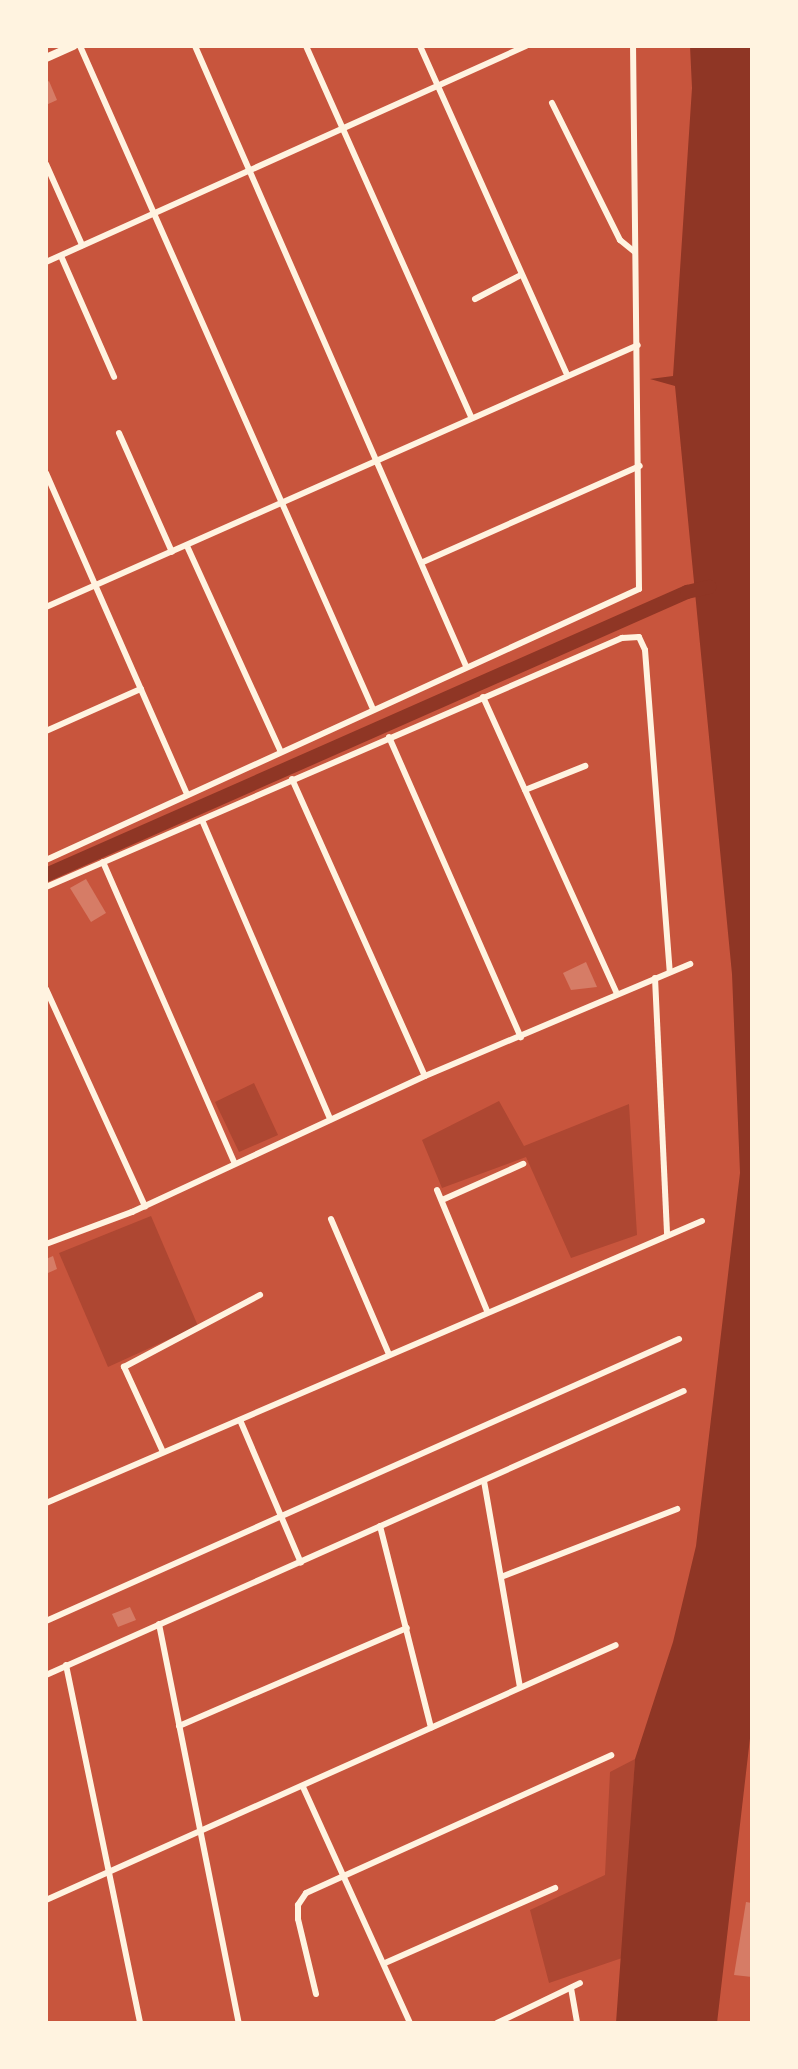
<!DOCTYPE html>
<html>
<head>
<meta charset="utf-8">
<style>
	body { margin:0 }
	#map { position:relative; width:798px; height:2069px; overflow:hidden; background:#c8553d; font-family:"Nunito Sans",sans-serif }
	div>[style] { position:absolute }
	.green>* { inset:0; background:#ae4732 }
	.water>* { inset:0; background:#8f3625 }
	.canal>* { height:14px; margin:-7px; padding:0 7px; transform-origin:7px; border-radius:7px; background:#8f3625 }
	.building>* { inset:0; background:#d67c66 }
	.minor>* { height:6px; margin:-3px; padding:0 3px; transform-origin:3px; border-radius:3px; background:#fff3e0 }
	.tertiary>* { height:8px; margin:-4px; padding:0 4px; transform-origin:4px; border-radius:4px; background:#fff3e0 }
	span { translate:-50% -50%; white-space:nowrap; text-align:center; line-height:1.15; -webkit-text-stroke:6px #fff3e0; paint-order:stroke }
	.frame { position:absolute; inset:0; border:48px solid #fff3e0; pointer-events:none }
</style>
</head>
<body>
<div id="map">
	<div class="green">
		<i style="clip-path:polygon(254px 1083px,278px 1135px,239px 1152px,215px 1102px)"></i>
		<i style="clip-path:polygon(499px 1101px,524px 1146px,629px 1104px,637px 1235px,571px 1258px,526px 1157px,442px 1188px,422px 1140px)"></i>
		<i style="clip-path:polygon(151px 1216px,198px 1326px,108px 1367px,59px 1253px)"></i>
		<i style="clip-path:polygon(635px 1759px,622px 1958px,549px 1983px,530px 1910px,605px 1875px,610px 1772px)"></i>
	</div>
	<div class="water">
		<i style="clip-path:polygon(690px 46px,752px 46px,752px 1721px,717px 2023px,616px 2023px,635px 1759px,673px 1642px,696px 1546px,740px 1173px,732px 974px,675px 386px,650px 379px,673px 376px,692px 88px)"></i>
	</div>
	<div class="canal">
		<i style="left:46px;top:875px;width:701px;rotate:-23.82deg"></i>
		<i style="left:687px;top:592px;width:23px;rotate:-13deg"></i>
	</div>
	<div class="building">
		<i style="clip-path:polygon(49px 81px,57px 100px,46px 105px,46px 83px)"></i>
		<i style="clip-path:polygon(86px 879px,106px 913px,91px 922px,70px 888px)"></i>
		<i style="clip-path:polygon(586px 962px,597px 987px,571px 990px,563px 973px)"></i>
		<i style="clip-path:polygon(53px 1256px,57px 1269px,48px 1273px,46px 1259px)"></i>
		<i style="clip-path:polygon(130px 1607px,136px 1620px,118px 1627px,112px 1614px)"></i>
		<i style="clip-path:polygon(746px 1902px,752px 1903px,752px 1977px,734px 1975px)"></i>
	</div>
	<div class="minor">
		<i style="left:80px;top:46px;width:725px;rotate:66.16deg"></i>
		<i style="left:195px;top:46px;width:677px;rotate:66.39deg"></i>
		<i style="left:306px;top:46px;width:405px;rotate:66deg"></i>
		<i style="left:420px;top:46px;width:358px;rotate:65.9deg"></i>
		<i style="left:552px;top:103px;width:153px;rotate:63.6deg"></i>
		<i style="left:620px;top:240px;width:19px;rotate:39deg"></i>
		<i style="left:46px;top:164px;width:89px;rotate:66deg"></i>
		<i style="left:61px;top:256px;width:132px;rotate:66.3deg"></i>
		<i style="left:46px;top:262px;width:526px;rotate:-24.23deg"></i>
		<i style="left:475px;top:299px;width:52px;rotate:-27.6deg"></i>
		<i style="left:119px;top:433px;width:130px;rotate:66deg"></i>
		<i style="left:46px;top:473px;width:351px;rotate:66.3deg"></i>
		<i style="left:187px;top:546px;width:224px;rotate:65.5deg"></i>
		<i style="left:423px;top:562px;width:237px;rotate:-23.9deg"></i>
		<i style="left:46px;top:607px;width:647px;rotate:-23.87deg"></i>
		<i style="left:483px;top:697px;width:326px;rotate:65.7deg"></i>
		<i style="left:46px;top:731px;width:104px;rotate:-23.9deg"></i>
		<i style="left:389px;top:737px;width:328px;rotate:66.3deg"></i>
		<i style="left:292px;top:779px;width:325px;rotate:65.9deg"></i>
		<i style="left:525px;top:790px;width:65px;rotate:-21.8deg"></i>
		<i style="left:202px;top:820px;width:325px;rotate:66.8deg"></i>
		<i style="left:46px;top:860px;width:652px;rotate:-24.56deg"></i>
		<i style="left:639px;top:589px;width:543px;rotate:-90.63deg"></i>
		<i style="left:103px;top:862px;width:327px;rotate:66.4deg"></i>
		<i style="left:46px;top:887px;width:628px;rotate:-23.38deg"></i>
		<i style="left:622px;top:638px;width:17px;rotate:-3deg"></i>
		<i style="left:639px;top:637px;width:14px;rotate:65deg"></i>
		<i style="left:645px;top:650px;width:323px;rotate:85.6deg"></i>
		<i style="left:655px;top:978px;width:257px;rotate:87.3deg"></i>
		<i style="left:46px;top:989px;width:239px;rotate:65.5deg"></i>
		<i style="left:437px;top:1190px;width:131px;rotate:67.5deg"></i>
		<i style="left:442px;top:1200px;width:89px;rotate:-24deg"></i>
		<i style="left:331px;top:1219px;width:147px;rotate:66.8deg"></i>
		<i style="left:46px;top:1244px;width:92px;rotate:-20.4deg"></i>
		<i style="left:132px;top:1212px;width:323px;rotate:-24.9deg"></i>
		<i style="left:425px;top:1076px;width:288px;rotate:-22.9deg"></i>
		<i style="left:240px;top:1420px;width:155px;rotate:66.9deg"></i>
		<i style="left:163px;top:1452px;width:94px;rotate:-114.6deg"></i>
		<i style="left:124px;top:1367px;width:154px;rotate:-27.9deg"></i>
		<i style="left:484px;top:1481px;width:209px;rotate:80.1deg"></i>
		<i style="left:46px;top:1503px;width:714px;rotate:-23.26deg"></i>
		<i style="left:380px;top:1526px;width:208px;rotate:75.8deg"></i>
		<i style="left:501px;top:1577px;width:189px;rotate:-21.1deg"></i>
		<i style="left:46px;top:1621px;width:693px;rotate:-24.01deg"></i>
		<i style="left:159px;top:1624px;width:407px;rotate:78.7deg"></i>
		<i style="left:66px;top:1665px;width:366px;rotate:78.3deg"></i>
		<i style="left:46px;top:1675px;width:698px;rotate:-24deg"></i>
		<i style="left:179px;top:1726px;width:248px;rotate:-23.3deg"></i>
		<i style="left:303px;top:1787px;width:259px;rotate:65.6deg"></i>
		<i style="left:46px;top:1900px;width:624px;rotate:-24.1deg"></i>
		<i style="left:385px;top:1963px;width:186px;rotate:-23.8deg"></i>
		<i style="left:571px;top:1988px;width:36px;rotate:80deg"></i>
		<i style="left:316px;top:1994px;width:77px;rotate:-103.5deg"></i>
		<i style="left:298px;top:1919px;width:14px;rotate:-90deg"></i>
		<i style="left:298px;top:1905px;width:14px;rotate:-56deg"></i>
		<i style="left:306px;top:1893px;width:335px;rotate:-24.3deg"></i>
		<i style="left:497px;top:2023px;width:92px;rotate:-25.7deg"></i>
	</div>
	<div class="tertiary">
		<i style="left:46px;top:58px;width:30px;rotate:-24deg"></i>
	</div>
	<div class="frame"></div>
</div>
</body>
</html>
